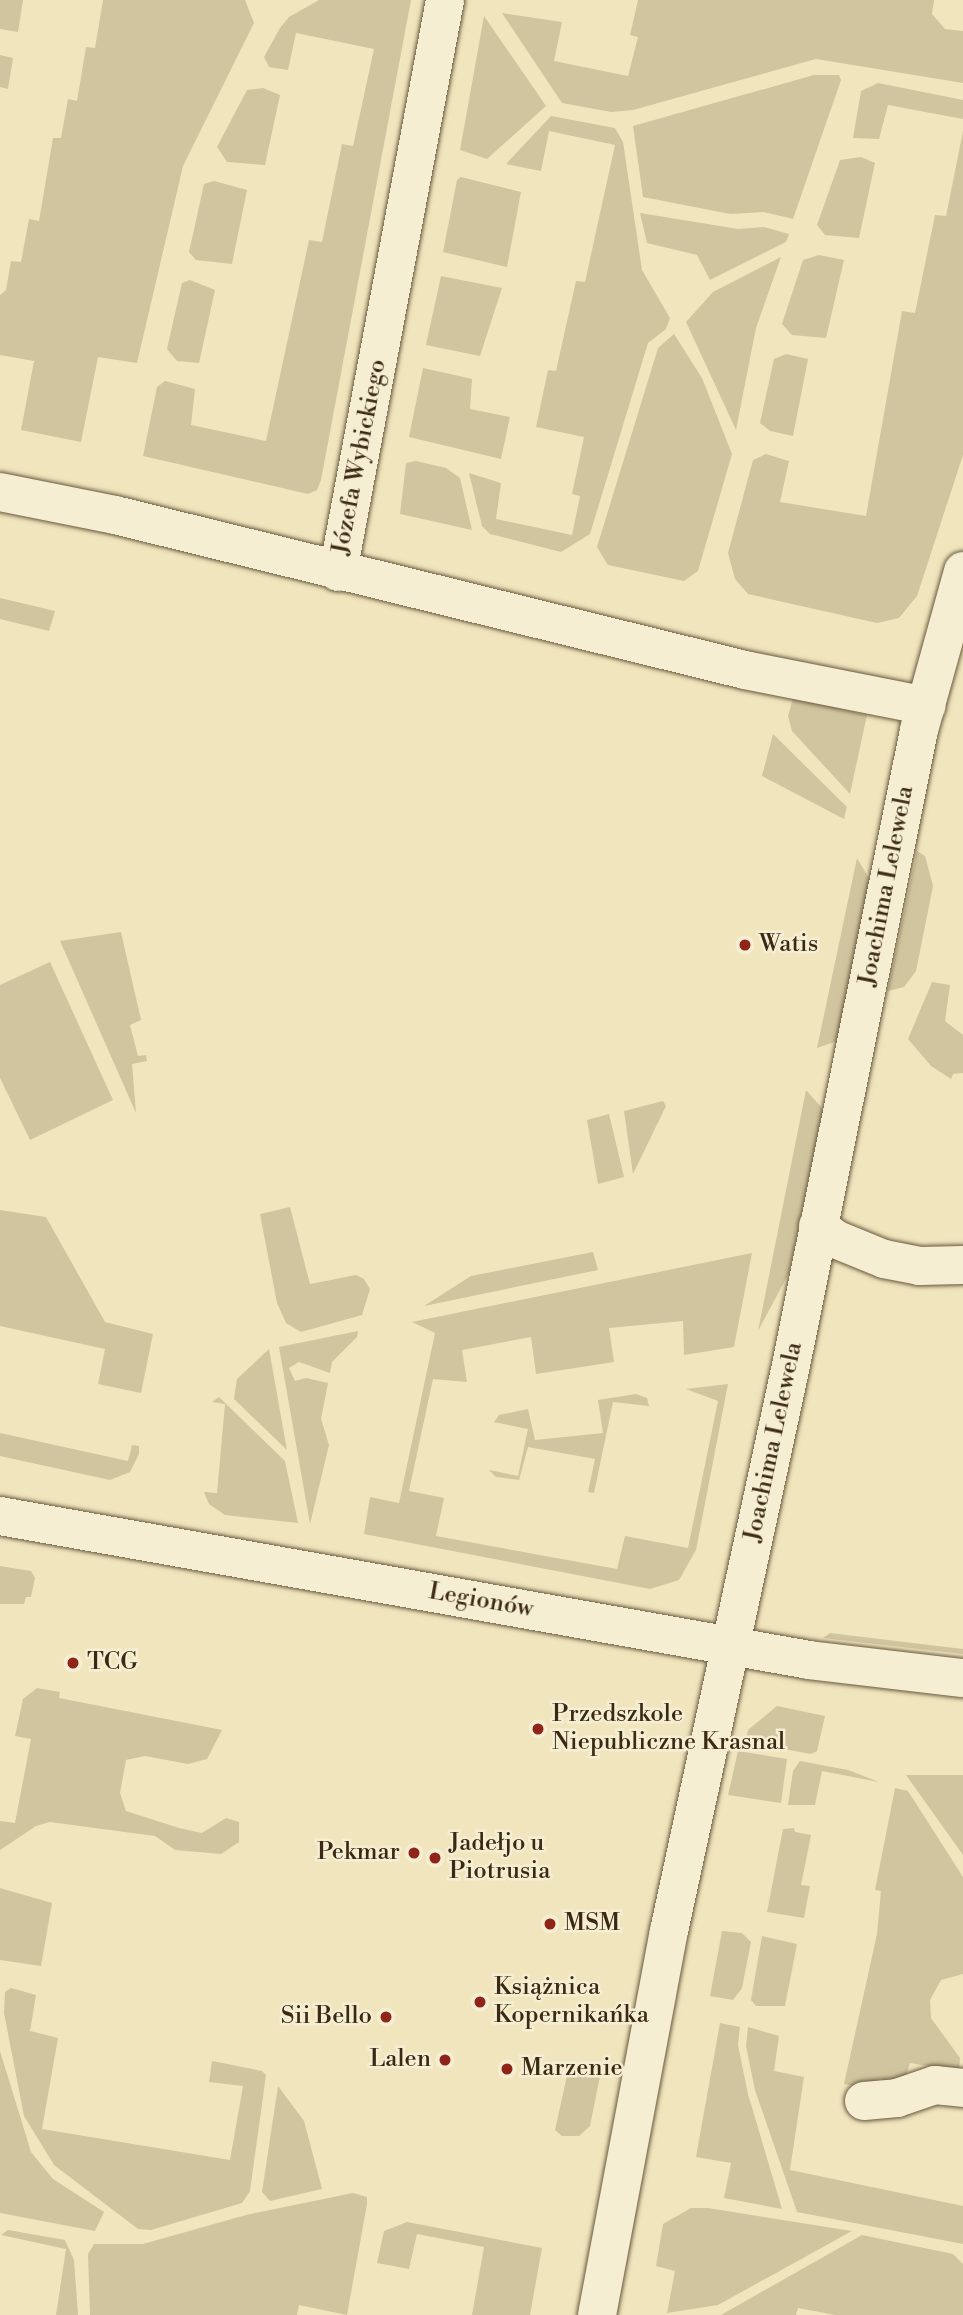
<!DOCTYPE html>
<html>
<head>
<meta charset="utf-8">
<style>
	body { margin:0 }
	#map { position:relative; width:963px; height:2315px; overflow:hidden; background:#f0e5bc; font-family:"Libre Bodoni",serif }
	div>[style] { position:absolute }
	.green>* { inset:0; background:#d1c59f }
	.roads { filter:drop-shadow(0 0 2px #68583e) drop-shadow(0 0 2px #68583e) }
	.street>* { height:38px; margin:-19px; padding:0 19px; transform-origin:19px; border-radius:19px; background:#f5eed3 }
	.secondary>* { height:38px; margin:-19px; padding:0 19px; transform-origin:19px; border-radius:19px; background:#f5eed3 }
	.dots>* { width:19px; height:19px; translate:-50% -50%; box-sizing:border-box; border:4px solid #f5eed3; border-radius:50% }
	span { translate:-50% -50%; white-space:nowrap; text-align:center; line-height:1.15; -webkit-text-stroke:5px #f5eed3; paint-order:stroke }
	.street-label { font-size:24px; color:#3b2914 }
	.poi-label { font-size:24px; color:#3b2914 }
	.left { translate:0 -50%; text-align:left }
	.right { translate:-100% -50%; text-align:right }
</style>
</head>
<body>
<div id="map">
	<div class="green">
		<i style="clip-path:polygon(0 0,23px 0,18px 32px,0 29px)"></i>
		<i style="clip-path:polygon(103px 0,245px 0,254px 23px,183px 166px,137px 363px,98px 357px,81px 442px,21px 430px,34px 361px,0 355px,0 295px,6px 290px,11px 261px,21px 262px,29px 219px,39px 221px,53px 138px,61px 138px,68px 99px,77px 101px,86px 47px,95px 48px)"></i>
		<i style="clip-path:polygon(319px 0,411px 0,321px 480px,317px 490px,308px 494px,143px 456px,157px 387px,165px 381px,195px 389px,191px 425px,266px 441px,309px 240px,322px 242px,342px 144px,353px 146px,374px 49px,296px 33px,288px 70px,269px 67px,264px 57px,280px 28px,289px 17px)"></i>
		<i style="clip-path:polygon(638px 0,934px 0,932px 14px,945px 29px,963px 31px,963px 83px,816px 59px,633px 110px,611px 112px,562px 103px,502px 13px,562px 22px,554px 61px,628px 76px,638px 37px,630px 35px)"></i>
		<i style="clip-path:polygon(484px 16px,546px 106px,487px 159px,460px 150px)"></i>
		<i style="clip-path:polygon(0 55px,13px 58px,8px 89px,0 87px)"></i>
		<i style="clip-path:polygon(814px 75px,839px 75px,841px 80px,793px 219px,764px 212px,730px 214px,643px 197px,633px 126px)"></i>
		<i style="clip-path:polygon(878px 83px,963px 100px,963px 119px,888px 105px,879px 139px,853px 138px,861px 91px)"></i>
		<i style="clip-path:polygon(263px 88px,280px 95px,265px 165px,227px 162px,217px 147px,247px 90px)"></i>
		<i style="clip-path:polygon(551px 116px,615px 128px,623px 142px,642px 270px,670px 318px,666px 329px,648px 343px,590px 534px,561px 552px,490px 534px,482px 526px,469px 473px,501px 483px,496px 519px,572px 535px,580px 496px,572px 494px,584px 437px,536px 427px,548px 370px,556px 371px,576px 281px,585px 282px,615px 145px,549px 131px,541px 171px,506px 164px)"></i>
		<i style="clip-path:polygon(963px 131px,963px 455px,917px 596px,899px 618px,877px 623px,748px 594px,735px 579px,728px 553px,753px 460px,766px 454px,789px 461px,780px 502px,866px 516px,902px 311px,915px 313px,935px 215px,946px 216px)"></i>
		<i style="clip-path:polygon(861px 157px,875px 163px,859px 238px,825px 235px,817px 225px,840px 160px)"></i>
		<i style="clip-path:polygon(461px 177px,521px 192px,507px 267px,443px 252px,457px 180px)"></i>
		<i style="clip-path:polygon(214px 181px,247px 190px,232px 264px,196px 260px,189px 252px,204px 184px)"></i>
		<i style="clip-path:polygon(640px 213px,738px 229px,764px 227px,789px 234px,786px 242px,710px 280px,697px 255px,647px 243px)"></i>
		<i style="clip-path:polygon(819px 255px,844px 260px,826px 338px,792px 335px,782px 324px,803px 260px)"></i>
		<i style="clip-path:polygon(781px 257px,756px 328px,736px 430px,686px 322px,713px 292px)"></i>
		<i style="clip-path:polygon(441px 276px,502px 288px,480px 356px,426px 345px)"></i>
		<i style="clip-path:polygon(190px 280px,215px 290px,199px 363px,177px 361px,167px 349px,182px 283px)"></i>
		<i style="clip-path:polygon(674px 334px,702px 378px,732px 454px,698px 571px,684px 581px,608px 565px,597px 547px,658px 348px)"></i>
		<i style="clip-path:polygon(786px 354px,808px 359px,793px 436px,770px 431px,760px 423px,774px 359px)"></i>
		<i style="clip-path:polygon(423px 368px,472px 379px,470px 409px,510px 417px,501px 459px,409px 437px)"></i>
		<i style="clip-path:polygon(416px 461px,446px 468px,460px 478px,472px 530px,400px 514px,406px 463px)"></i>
		<i style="clip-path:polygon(0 598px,55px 611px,49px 631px,0 619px)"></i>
		<i style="clip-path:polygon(793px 698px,867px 715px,850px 794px,792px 731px,788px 716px)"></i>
		<i style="clip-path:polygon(773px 734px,847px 807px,844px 819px,762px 776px)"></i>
		<i style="clip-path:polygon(917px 851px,925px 856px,933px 886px,916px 971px,904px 987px,888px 991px)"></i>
		<i style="clip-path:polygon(857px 858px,870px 880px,837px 1041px,817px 1048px)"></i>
		<i style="clip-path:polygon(121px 932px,141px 1020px,130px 1025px,138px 1056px,146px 1055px,147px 1061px,132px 1064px,136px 1113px,60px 941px)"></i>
		<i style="clip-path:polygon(50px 962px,113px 1100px,30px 1140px,0 1078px,0 985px)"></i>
		<i style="clip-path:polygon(932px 982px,950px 985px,945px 1021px,963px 1035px,963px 1073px,953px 1074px,951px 1079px,931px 1066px,908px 1039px)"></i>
		<i style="clip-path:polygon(806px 1090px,823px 1109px,789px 1273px,758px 1331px)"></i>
		<i style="clip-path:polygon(663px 1101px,666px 1106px,633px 1174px,624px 1111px)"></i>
		<i style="clip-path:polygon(609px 1114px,624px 1177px,598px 1184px,587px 1120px)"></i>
		<i style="clip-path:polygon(290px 1207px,310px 1284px,356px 1275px,364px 1279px,370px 1289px,362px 1315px,301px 1332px,286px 1323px,277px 1303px,260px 1214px)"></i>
		<i style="clip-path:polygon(0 1210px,46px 1217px,105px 1322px,153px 1334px,141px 1393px,98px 1384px,105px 1349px,0 1326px)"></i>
		<i style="clip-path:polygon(593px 1252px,598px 1270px,424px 1306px,471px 1276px)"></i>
		<i style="clip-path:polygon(752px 1253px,734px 1347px,684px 1355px,683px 1321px,609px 1328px,614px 1362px,536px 1374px,531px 1337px,462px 1350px,467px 1382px,433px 1379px,409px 1491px,444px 1498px,436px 1536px,617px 1569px,625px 1536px,688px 1548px,718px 1401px,686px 1389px,728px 1384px,696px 1550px,679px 1580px,650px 1589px,364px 1534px,370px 1497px,399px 1503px,435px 1333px,412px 1322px)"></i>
		<i style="clip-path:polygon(358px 1331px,357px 1337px,332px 1362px,330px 1373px,299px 1362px,289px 1368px,295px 1381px,306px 1378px,328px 1383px,321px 1419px,329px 1445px,310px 1524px,279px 1347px)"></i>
		<i style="clip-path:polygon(269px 1349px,287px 1450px,234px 1399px,237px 1379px)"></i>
		<i style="clip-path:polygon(636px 1394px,647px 1398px,649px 1406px,613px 1402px,594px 1493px,588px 1492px,595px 1459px,528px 1447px,519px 1480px,496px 1477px,489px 1470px,518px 1476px,528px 1429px,494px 1422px,499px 1415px,528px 1409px,535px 1440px,603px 1433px,598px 1400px)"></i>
		<i style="clip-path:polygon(219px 1397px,285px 1461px,298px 1523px,225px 1515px,209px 1504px,204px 1492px,217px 1493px,225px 1404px,212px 1402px)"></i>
		<i style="clip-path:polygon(0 1433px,128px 1461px,132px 1445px,139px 1446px,139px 1454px,130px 1472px,110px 1480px,0 1456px)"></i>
		<i style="clip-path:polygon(0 1566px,31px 1571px,35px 1578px,31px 1597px,26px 1597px,24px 1604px,0 1604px)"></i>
		<i style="clip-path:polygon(830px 1633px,963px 1649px,963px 1654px,823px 1638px)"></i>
		<i style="clip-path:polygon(37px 1688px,60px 1692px,59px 1698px,222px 1730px,207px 1759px,188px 1764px,145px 1756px,126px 1760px,120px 1793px,126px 1811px,179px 1828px,202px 1833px,226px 1818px,239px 1822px,239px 1842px,221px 1854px,175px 1850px,155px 1836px,50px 1822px,36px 1826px,0 1850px,0 1821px,15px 1823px,31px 1739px,15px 1736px,23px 1699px)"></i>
		<i style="clip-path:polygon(777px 1706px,825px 1716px,817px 1751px,811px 1754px,745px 1742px,748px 1730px)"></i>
		<i style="clip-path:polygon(738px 1751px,787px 1759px,781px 1803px,728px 1795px)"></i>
		<i style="clip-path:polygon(800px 1761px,848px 1770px,879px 1782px,822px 1771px,815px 1805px,788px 1805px,793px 1771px)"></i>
		<i style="clip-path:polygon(906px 1775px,963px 1775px,963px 1855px)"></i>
		<i style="clip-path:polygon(895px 1788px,908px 1791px,963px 1877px,963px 1974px,941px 1980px,930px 2000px,931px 2018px,960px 2058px,959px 2071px,910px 2063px,904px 2083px,879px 2079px,876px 2090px,844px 2084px,877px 1934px,881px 1891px,875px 1890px)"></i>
		<i style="clip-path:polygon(794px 1828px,795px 1832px,811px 1835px,801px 1885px,810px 1886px,804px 1918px,767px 1912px,783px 1829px)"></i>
		<i style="clip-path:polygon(0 1888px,52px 1903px,41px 1966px,0 1960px)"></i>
		<i style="clip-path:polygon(722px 1931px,742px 1933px,751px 1942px,742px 1988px,733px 2000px,710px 1996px)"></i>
		<i style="clip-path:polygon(762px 1936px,797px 1944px,785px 2006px,756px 2006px,751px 2000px)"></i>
		<i style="clip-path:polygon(11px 1988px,36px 1995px,30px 2031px,58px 2038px,42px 2129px,230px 2160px,243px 2086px,209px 2082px,212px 2061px,262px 2071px,266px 2075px,250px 2191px,242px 2203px,151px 2230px,138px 2229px,54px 2165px,24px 2116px,4px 2013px,5px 1992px)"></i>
		<i style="clip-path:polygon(720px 2023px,740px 2027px,738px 2045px,748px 2094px,782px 2209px,724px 2198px,731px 2163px,696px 2157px)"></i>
		<i style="clip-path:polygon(748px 2027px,779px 2036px,774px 2071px,804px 2077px,790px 2170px,963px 2206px,963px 2244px,797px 2212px,755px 2090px,746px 2046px)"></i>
		<i style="clip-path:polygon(0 2051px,31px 2152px,53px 2179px,104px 2212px,95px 2231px,0 2213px)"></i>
		<i style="clip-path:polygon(580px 2065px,601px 2071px,590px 2126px,579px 2136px,562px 2136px,555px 2130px,568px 2071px,578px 2073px)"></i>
		<i style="clip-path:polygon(278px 2086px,304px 2121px,322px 2189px,270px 2201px,262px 2192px)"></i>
		<i style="clip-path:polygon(353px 2193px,367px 2197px,367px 2204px,347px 2315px,299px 2305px,297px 2315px,90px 2315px,88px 2254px,94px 2244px,143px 2244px,246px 2215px)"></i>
		<i style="clip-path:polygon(691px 2208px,708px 2208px,852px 2231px,718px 2305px,667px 2313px,675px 2271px,656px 2266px,663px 2224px)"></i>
		<i style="clip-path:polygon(407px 2222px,542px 2248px,530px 2315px,472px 2315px,484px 2247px,417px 2234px,409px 2269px,377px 2263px,384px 2231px)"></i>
		<i style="clip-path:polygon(8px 2230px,65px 2240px,74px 2260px,78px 2315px,56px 2315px,66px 2249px,1px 2235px)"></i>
		<i style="clip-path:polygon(862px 2235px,953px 2254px,963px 2264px,963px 2315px,835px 2315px,798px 2308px,796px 2315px,721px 2315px)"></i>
	</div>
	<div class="roads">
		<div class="street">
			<i style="left:0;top:492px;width:117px;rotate:11.3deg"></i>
			<i style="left:115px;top:515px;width:649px;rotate:13.82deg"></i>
			<i style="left:745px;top:670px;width:185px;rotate:11.2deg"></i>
			<i style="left:338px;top:572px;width:582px;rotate:-79.4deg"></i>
			<i style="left:818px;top:1226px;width:21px;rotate:37deg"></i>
			<i style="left:835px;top:1239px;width:53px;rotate:22.2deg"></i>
			<i style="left:884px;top:1259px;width:36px;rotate:11deg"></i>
			<i style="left:919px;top:1266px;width:44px;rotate:-1.3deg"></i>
			<i style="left:864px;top:2101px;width:33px;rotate:-5deg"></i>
			<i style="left:897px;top:2098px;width:40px;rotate:-18.9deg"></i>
			<i style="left:935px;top:2085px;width:28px;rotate:6deg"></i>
			<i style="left:597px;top:2315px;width:391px;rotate:-79.4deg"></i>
			<i style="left:669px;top:1931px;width:574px;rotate:-77.83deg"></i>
			<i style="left:790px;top:1370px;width:653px;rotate:-78.6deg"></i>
			<i style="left:919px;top:730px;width:165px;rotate:-74.5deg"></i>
		</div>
		<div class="secondary">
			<i style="left:0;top:1516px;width:822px;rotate:10.09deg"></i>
			<i style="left:809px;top:1660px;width:155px;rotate:6.7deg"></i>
		</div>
	</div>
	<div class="dots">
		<i style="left:745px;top:945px;background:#8f2418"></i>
		<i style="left:73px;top:1663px;background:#8f2418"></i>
		<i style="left:538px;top:1729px;background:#8f2418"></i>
		<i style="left:414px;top:1853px;background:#8f2418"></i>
		<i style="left:435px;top:1858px;background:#8f2418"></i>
		<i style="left:550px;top:1924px;background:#8f2418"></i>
		<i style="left:480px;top:2002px;background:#8f2418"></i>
		<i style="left:386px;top:2017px;background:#8f2418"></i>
		<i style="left:445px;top:2060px;background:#8f2418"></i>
		<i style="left:507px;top:2069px;background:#8f2418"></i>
	</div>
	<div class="street-label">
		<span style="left:360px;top:457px;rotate:-79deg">Józefa Wybickiego</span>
		<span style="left:887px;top:886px;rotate:-79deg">Joachima Lelewela</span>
		<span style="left:774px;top:1442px;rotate:-78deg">Joachima Lelewela</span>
		<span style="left:481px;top:1601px;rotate:10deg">Legionów</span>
	</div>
	<div class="poi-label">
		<span class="left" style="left:759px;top:945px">Watis</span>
		<span class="left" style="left:87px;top:1663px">TCG</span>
		<span class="left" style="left:552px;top:1729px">Przedszkole<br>Niepubliczne Krasnal</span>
		<span class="left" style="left:449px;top:1858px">Jadełjo u<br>Piotrusia</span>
		<span class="right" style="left:400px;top:1853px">Pekmar</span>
		<span class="left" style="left:564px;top:1924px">MSM</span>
		<span class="left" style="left:494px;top:2002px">Książnica<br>Kopernikańka</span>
		<span class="right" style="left:372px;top:2017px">Sii Bello</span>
		<span class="right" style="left:431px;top:2060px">Lalen</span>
		<span class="left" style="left:521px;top:2069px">Marzenie</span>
	</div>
</div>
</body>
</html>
